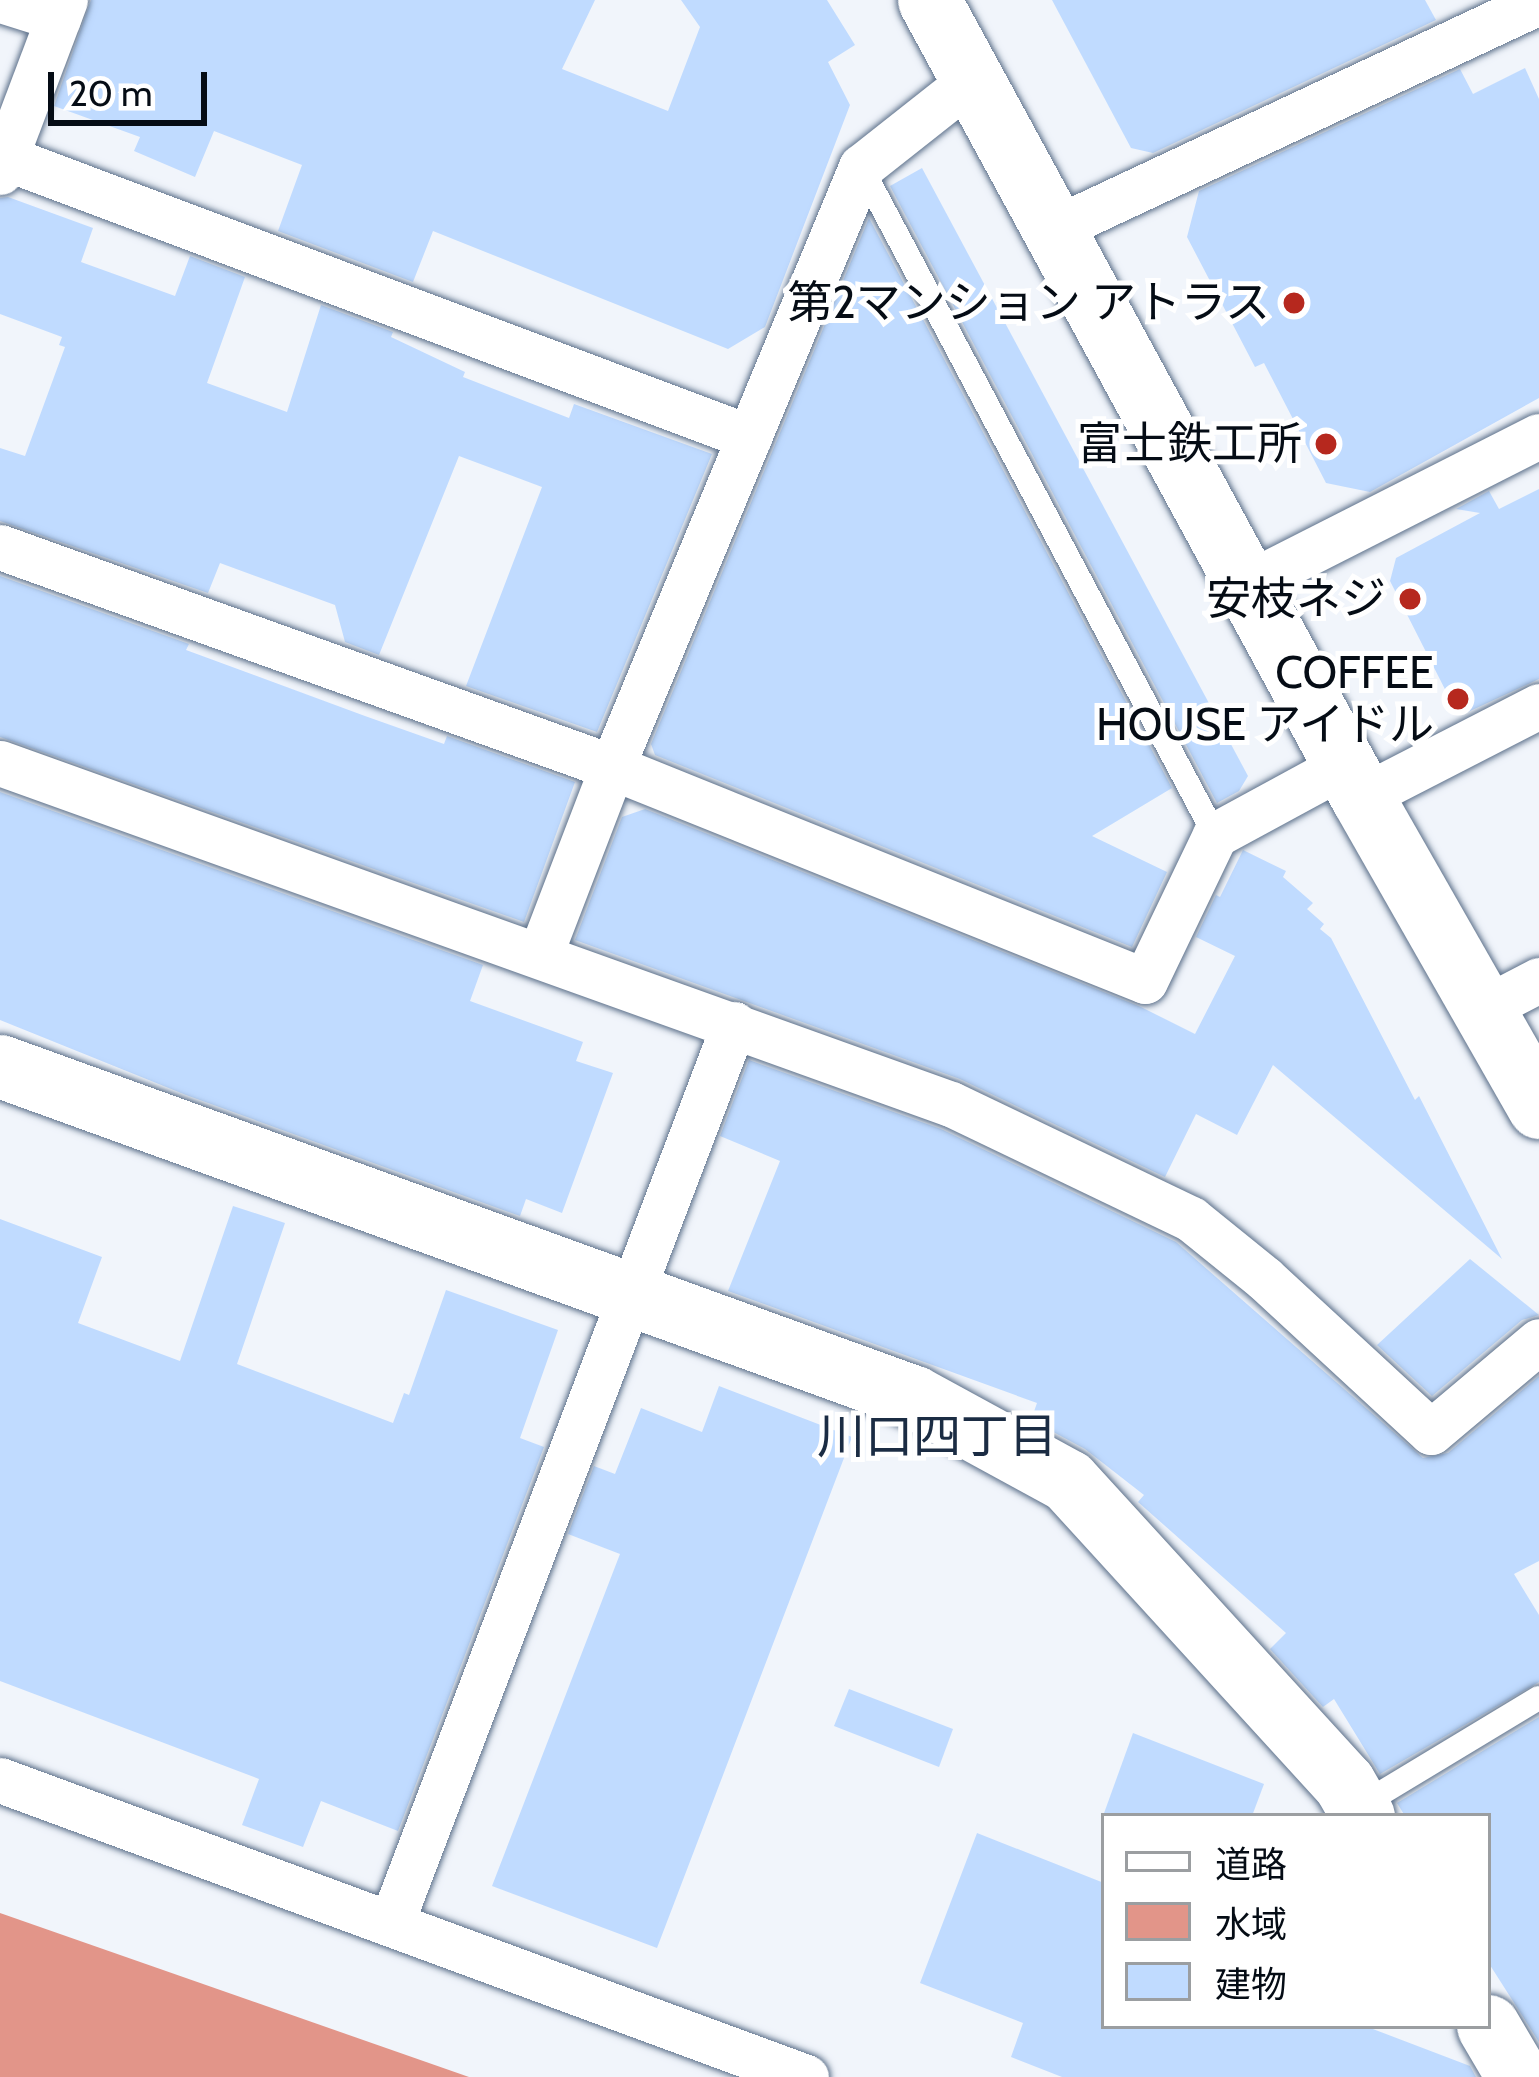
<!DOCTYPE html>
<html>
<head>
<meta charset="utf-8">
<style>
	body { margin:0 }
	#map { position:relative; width:1539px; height:2077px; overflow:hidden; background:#f1f5fb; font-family:Cabin,"Noto Sans JP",sans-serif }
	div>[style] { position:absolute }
	.water>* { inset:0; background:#e29589 }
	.building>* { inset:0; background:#c0dbff }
	.roads { filter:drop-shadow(0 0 3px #5c708a) drop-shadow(0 0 3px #5c708a) }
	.lane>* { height:24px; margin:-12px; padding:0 12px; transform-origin:12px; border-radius:12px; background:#fff }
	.street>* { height:45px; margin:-22.5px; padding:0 22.5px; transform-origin:22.5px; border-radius:22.5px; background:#fff }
	.secondary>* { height:63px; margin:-31.5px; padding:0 31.5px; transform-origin:31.5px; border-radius:31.5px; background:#fff }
	.dots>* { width:33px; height:33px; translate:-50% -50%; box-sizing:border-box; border:6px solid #fff; border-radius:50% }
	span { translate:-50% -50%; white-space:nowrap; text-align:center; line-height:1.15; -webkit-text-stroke:10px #fff; paint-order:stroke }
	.poi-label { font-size:45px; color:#050c15 }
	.right { translate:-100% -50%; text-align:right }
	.neighbourhood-label { font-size:48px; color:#1b2c43 }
	.legend { position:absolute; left:1101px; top:1813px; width:390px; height:216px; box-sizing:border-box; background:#fff; border:3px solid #9b9ea1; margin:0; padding:15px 21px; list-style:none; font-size:36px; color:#050c15 }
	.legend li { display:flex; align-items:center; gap:24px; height:60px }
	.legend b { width:60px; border:3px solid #9b9ea1 }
	.scale { position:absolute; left:48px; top:72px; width:159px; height:54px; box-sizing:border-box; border:6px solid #050c15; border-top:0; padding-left:15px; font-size:36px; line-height:42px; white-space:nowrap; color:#050c15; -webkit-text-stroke:9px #fff; paint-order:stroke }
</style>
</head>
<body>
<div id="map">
	<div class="water">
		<i style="clip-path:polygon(0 1913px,469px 2077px,0 2077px)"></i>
	</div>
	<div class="building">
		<i style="clip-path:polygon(91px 0,595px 0,562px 69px,668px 111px,700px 27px,681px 0,827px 0,855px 45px,828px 62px,850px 105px,765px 327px,728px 349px,433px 231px,413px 282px,278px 231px,302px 165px,214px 131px,195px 177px,134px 151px,140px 137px,54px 106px)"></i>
		<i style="clip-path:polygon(1052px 0,1425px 0,1436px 20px,1153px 153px,1131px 148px)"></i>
		<i style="clip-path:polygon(1525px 68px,1539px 99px,1539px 398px,1370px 492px,1326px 483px,1264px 363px,1255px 367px,1187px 237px,1199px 191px,1460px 69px,1473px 94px)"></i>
		<i style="clip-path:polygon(922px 168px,1248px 776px,1239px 791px,1217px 803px,890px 186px)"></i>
		<i style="clip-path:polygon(8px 197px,93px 228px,81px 262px,175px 296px,190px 256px,245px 277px,207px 383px,287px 412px,321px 305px,393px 332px,391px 337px,465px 372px,463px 377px,569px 418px,574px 404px,712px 454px,597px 732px,466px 686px,542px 487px,459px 456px,379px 655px,345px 642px,335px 605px,220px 563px,208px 593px,0 521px,0 448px,25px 456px,65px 347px,59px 345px,62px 337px,0 314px,0 198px)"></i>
		<i style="clip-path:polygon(869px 218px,1172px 788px,1092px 836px,1167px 872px,1132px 947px,655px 755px,651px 744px)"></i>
		<i style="clip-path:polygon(1539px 489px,1539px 679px,1468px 712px,1456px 711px,1390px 581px,1396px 558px,1480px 513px,1456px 509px,1489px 491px,1499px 509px)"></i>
		<i style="clip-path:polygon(0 576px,189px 644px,186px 650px,365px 716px,444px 744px,447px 736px,575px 782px,524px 922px,0 737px)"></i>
		<i style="clip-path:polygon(0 792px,483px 965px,470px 1001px,583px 1042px,576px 1061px,613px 1073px,562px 1213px,526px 1199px,520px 1216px,186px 1095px,0 1020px)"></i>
		<i style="clip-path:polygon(645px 809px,1141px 1007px,1195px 1034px,1235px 956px,1196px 937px,1216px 895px,1220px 897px,1243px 850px,1286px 871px,1283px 877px,1313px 903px,1307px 909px,1324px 924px,1320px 929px,1331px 938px,1415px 1100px,1419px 1096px,1502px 1259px,1273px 1065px,1237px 1135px,1196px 1114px,1165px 1177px,960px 1079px,575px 940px,622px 817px)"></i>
		<i style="clip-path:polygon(749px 1060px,941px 1129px,1176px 1242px,1423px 1458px,1448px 1453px,1539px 1376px,1539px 1561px,1514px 1574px,1539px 1615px,1539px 1682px,1380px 1774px,1334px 1699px,1323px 1707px,1270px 1649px,1286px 1633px,1138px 1502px,1144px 1495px,1085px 1449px,1031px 1420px,1037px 1403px,728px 1291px,780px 1161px,720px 1136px)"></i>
		<i style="clip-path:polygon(233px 1206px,285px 1223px,237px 1364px,393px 1423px,404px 1393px,409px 1395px,446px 1290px,558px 1330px,520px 1438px,544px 1447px,398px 1831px,321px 1801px,303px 1847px,242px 1825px,259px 1779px,0 1681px,0 1219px,102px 1257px,78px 1323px,180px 1361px)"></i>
		<i style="clip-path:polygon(1470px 1259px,1539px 1315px,1522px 1320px,1432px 1396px,1377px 1345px)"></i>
		<i style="clip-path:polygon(719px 1386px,852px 1437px,657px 1948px,492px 1886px,620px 1554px,568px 1534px,594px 1466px,615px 1474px,641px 1408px,702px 1432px)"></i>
		<i style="clip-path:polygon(849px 1689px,953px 1729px,939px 1767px,834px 1726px)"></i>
		<i style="clip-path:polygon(1539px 1717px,1539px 2042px,1488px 1962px,1488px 1816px,1405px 1816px,1397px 1803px)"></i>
		<i style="clip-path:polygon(1133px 1733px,1264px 1784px,1252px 1816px,1103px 1816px)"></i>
		<i style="clip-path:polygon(977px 1833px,1104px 1883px,1104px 2026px,1365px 2026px,1470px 2066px,1476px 2077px,1062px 2077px,1011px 2057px,1023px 2023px,920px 1983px)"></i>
	</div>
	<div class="roads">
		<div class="lane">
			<i style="left:861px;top:167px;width:756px;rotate:62.08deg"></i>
			<i style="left:1358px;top:1807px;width:211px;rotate:-31.1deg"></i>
		</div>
		<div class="street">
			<i style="left:1px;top:0;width:60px;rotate:17.5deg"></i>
			<i style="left:6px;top:158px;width:794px;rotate:20.58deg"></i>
			<i style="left:0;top:172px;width:184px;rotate:-69.3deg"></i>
			<i style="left:1052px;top:230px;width:538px;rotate:-25.09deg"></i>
			<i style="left:0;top:547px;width:650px;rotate:19.77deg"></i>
			<i style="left:612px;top:767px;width:574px;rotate:21.88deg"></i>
			<i style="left:1145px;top:981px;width:162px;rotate:-64.4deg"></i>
			<i style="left:1215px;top:835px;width:147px;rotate:-28.5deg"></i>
			<i style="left:1247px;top:584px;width:327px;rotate:-26.9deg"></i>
			<i style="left:0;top:763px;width:1010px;rotate:19.73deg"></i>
			<i style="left:951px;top:1104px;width:266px;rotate:25.6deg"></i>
			<i style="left:1191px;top:1219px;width:94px;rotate:38.9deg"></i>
			<i style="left:1264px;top:1278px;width:227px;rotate:42.7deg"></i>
			<i style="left:1431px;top:1432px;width:141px;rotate:-40.1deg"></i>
			<i style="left:1362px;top:797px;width:199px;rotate:-27.2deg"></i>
			<i style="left:540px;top:955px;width:201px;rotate:-69deg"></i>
			<i style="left:612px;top:767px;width:650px;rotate:-67.46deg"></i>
			<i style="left:861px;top:167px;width:145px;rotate:-38.3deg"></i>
			<i style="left:1485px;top:1008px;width:61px;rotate:-27.4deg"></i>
			<i style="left:0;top:1780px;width:859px;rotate:20.23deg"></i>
			<i style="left:392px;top:1921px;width:960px;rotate:-69.13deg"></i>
		</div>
		<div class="secondary">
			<i style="left:929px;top:0;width:907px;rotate:61.49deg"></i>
			<i style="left:1362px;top:797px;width:357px;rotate:60.3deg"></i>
			<i style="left:0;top:1066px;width:972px;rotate:19.91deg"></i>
			<i style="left:914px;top:1397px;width:175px;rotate:28.6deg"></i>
			<i style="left:1068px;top:1481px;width:409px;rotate:47.6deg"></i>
			<i style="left:1344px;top:1783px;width:38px;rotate:60deg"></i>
			<i style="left:1488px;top:2026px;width:59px;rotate:59.5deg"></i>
		</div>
	</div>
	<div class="dots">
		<i style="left:1294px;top:303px;background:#b6281e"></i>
		<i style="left:1326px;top:444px;background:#b6281e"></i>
		<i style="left:1410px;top:599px;background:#b6281e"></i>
		<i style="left:1458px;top:699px;background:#b6281e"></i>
	</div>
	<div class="poi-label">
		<span class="right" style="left:1270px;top:303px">第2マンション アトラス</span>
		<span class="right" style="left:1302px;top:444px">富士鉄工所</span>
		<span class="right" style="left:1386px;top:599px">安枝ネジ</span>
		<span class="right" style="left:1434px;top:699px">COFFEE<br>HOUSE アイドル</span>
	</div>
	<div class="neighbourhood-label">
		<span style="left:937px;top:1437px">川口四丁目</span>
	</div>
	<ul class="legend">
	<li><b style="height:15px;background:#fff"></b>道路</li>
	<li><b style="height:33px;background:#e29589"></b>水域</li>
	<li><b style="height:33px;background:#c0dbff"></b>建物</li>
	</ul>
	<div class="scale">20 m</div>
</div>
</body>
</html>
